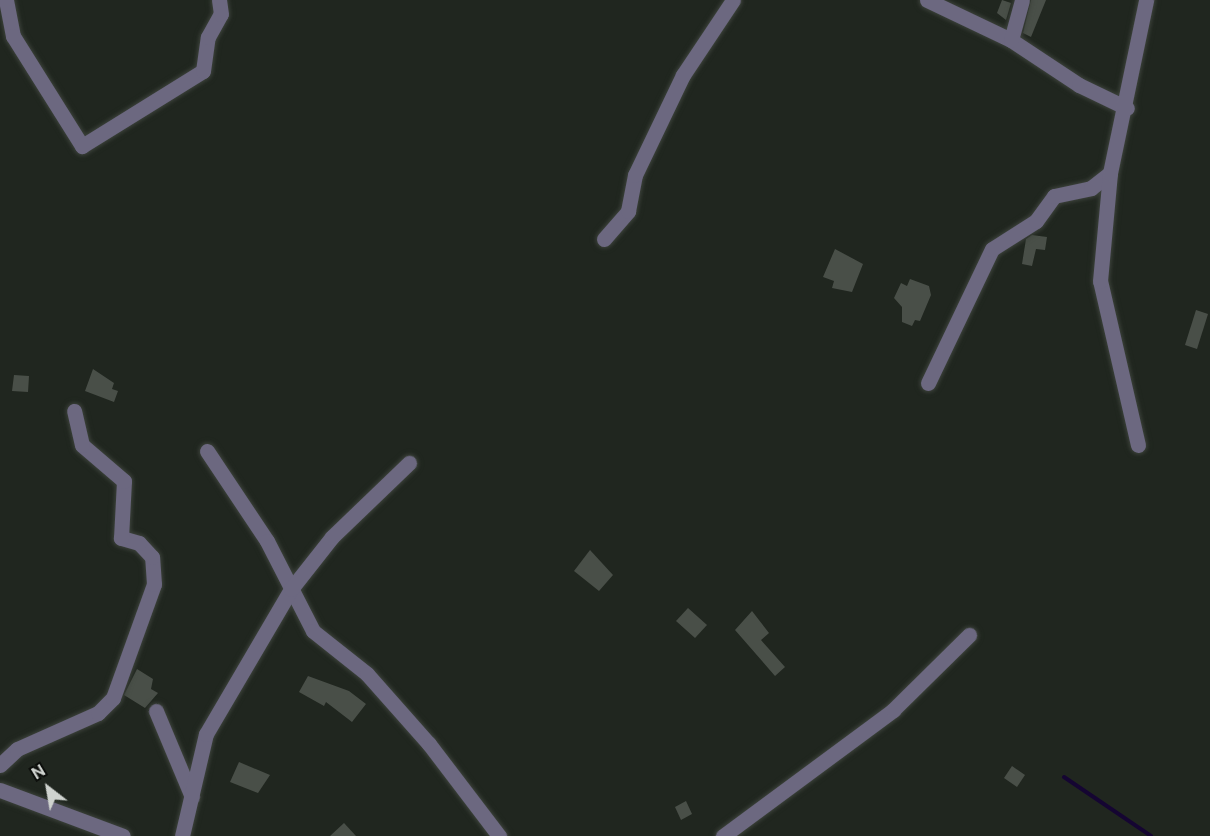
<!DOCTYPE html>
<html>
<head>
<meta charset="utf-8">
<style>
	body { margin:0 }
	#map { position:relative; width:1210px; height:836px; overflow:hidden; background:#20261f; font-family:"Public Sans",sans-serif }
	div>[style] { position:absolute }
	.stream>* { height:4px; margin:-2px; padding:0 2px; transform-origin:2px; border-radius:2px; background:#150532 }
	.building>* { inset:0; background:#494f48 }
	.roads { filter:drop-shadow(0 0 2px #3c423b) drop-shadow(0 0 2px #3c423b) }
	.minor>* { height:15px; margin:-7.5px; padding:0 7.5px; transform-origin:7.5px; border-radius:7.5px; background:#6c6880 }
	span { translate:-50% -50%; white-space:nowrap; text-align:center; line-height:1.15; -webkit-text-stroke:5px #0c0e0b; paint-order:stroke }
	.north { position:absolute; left:18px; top:758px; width:60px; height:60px; -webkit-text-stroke:4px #0c0e0b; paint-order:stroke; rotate:329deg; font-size:16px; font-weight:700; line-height:24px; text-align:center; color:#cfd3cf }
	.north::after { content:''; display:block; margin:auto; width:21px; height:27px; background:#cfd3cf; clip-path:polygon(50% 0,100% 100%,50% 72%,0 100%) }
</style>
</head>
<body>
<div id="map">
	<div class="stream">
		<i style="left:1064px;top:777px;width:105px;rotate:34.1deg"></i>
	</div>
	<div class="building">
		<i style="clip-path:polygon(1002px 0,1011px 3px,1006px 20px,997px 13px)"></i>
		<i style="clip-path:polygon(1031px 0,1046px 0,1031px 37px,1023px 33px)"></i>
		<i style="clip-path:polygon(1032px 235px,1047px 237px,1045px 250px,1036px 249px,1032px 266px,1022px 264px,1026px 239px)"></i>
		<i style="clip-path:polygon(835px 249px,863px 264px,852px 292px,832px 288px,834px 281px,823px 277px)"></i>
		<i style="clip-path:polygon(910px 279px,929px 286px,931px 295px,920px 321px,915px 320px,912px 326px,902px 322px,902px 307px,894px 298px,901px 283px,907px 286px)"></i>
		<i style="clip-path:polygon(1196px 310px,1208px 314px,1197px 349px,1185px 345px)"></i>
		<i style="clip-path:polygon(93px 369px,114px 383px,112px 389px,118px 391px,114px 402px,85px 391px)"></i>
		<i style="clip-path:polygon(14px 375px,29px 376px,28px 392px,12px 391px)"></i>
		<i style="clip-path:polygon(590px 550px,613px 575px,599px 591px,574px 571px)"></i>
		<i style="clip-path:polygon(688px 608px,707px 625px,695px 638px,676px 621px)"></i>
		<i style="clip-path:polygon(752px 611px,769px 633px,761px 640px,785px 667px,775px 676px,735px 630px)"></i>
		<i style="clip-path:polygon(137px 669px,153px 679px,151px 689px,158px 693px,145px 708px,124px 695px)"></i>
		<i style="clip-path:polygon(308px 676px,349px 691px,366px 704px,352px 722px,326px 702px,324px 706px,299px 692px)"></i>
		<i style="clip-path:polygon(239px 762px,270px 775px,258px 793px,230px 782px)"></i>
		<i style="clip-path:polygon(1012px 766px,1025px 775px,1017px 787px,1004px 778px)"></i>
		<i style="clip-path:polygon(686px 801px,692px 814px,681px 820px,675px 807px)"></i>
		<i style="clip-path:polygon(344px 823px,356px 836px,330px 836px)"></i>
	</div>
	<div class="roads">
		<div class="minor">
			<i style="left:6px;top:0;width:37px;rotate:79deg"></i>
			<i style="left:13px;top:36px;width:130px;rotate:57.9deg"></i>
			<i style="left:82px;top:146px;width:142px;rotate:-31.8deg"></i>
			<i style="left:203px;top:71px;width:34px;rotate:-82deg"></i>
			<i style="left:208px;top:37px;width:26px;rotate:-61deg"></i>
			<i style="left:221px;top:14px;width:14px;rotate:-98deg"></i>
			<i style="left:927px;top:0;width:93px;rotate:25.5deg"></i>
			<i style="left:1011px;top:40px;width:82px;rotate:33.5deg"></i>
			<i style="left:1079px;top:85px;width:53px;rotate:25.6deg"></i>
			<i style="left:1011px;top:40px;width:41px;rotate:-74.6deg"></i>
			<i style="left:604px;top:239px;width:37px;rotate:-49deg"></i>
			<i style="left:628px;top:211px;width:37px;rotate:-79deg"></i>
			<i style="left:635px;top:175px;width:111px;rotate:-64.4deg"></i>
			<i style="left:683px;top:75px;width:90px;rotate:-56.3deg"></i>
			<i style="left:928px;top:383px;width:148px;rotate:-64.5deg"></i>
			<i style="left:992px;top:249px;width:52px;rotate:-32.5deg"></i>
			<i style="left:1036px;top:221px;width:31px;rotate:-54deg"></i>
			<i style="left:1054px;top:196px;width:38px;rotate:-12deg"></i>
			<i style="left:1091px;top:188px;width:24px;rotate:-38deg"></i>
			<i style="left:1138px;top:445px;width:168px;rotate:-103deg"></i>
			<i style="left:1100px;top:281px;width:108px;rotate:-84.7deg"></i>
			<i style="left:1110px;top:173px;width:177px;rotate:-78.2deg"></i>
			<i style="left:207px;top:451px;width:108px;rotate:56.3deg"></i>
			<i style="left:267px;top:541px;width:101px;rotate:62.9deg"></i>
			<i style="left:313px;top:631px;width:69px;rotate:38.5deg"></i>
			<i style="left:367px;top:674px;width:94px;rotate:48.5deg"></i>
			<i style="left:429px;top:744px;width:116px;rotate:52.7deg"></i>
			<i style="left:156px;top:711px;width:93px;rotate:67.3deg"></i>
			<i style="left:0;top:765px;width:23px;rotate:-43deg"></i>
			<i style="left:17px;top:749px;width:89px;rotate:-24deg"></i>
			<i style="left:98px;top:713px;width:21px;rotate:-45deg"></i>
			<i style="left:113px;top:698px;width:121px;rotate:-70.2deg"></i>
			<i style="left:154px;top:584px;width:27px;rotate:-94deg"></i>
			<i style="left:152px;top:557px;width:19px;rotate:-133deg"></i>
			<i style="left:139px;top:543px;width:19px;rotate:-164deg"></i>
			<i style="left:121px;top:538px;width:57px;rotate:-87deg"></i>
			<i style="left:124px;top:481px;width:55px;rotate:-139.4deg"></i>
			<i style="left:82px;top:445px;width:35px;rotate:-103deg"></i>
			<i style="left:0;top:790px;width:131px;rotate:20.5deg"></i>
			<i style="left:182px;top:836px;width:105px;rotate:-76.8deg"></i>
			<i style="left:206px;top:734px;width:168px;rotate:-59.6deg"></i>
			<i style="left:291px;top:589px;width:66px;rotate:-51.7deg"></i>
			<i style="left:332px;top:537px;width:107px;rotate:-43.9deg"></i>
			<i style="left:723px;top:836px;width:212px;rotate:-36.5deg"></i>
			<i style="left:893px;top:710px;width:107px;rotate:-44.6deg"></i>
		</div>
	</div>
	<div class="north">N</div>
</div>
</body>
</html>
